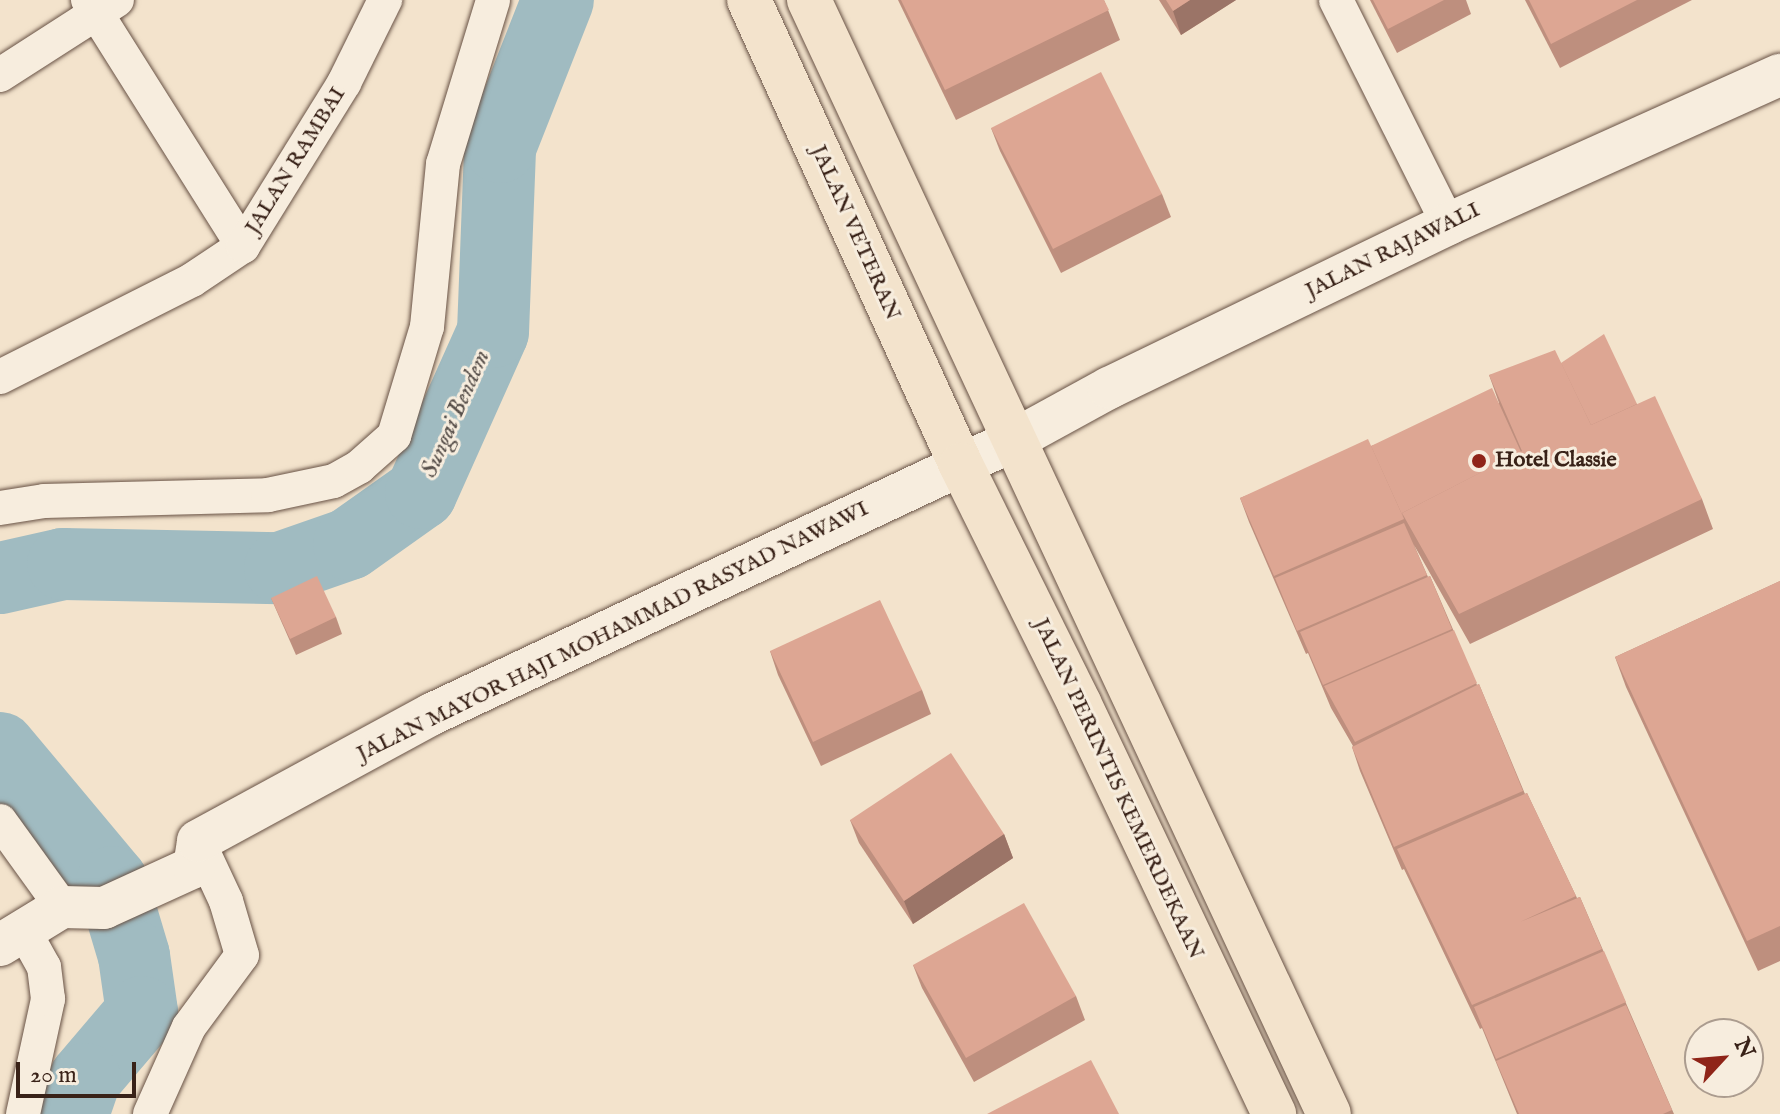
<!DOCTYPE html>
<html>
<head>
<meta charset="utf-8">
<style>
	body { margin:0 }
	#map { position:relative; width:1780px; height:1114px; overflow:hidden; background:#f3e3cc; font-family:"IM FELL English",serif }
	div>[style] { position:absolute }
	.river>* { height:72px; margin:-36px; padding:0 36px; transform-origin:36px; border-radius:36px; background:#a0bbc1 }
	.roads { filter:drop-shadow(0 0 2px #685245) drop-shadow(0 0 2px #685245) }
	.minor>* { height:34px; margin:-17px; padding:0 17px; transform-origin:17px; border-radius:17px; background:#f7edde }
	.tertiary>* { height:42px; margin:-21px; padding:0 21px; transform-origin:21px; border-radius:21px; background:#f7edde }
	.trunk>* { height:44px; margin:-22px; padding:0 22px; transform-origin:22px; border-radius:22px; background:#f3e3cc }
	.wall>* { inset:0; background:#be8f7e }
	.shaded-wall>* { inset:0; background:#9b7467 }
	.building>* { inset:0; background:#dda693 }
	.dots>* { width:22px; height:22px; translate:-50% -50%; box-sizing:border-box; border:4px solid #f7edde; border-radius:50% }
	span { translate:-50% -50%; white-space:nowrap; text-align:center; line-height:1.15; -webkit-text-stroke:6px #f7edde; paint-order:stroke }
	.street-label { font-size:22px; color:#392218 }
	.poi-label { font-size:22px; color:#392218; font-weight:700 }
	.left { translate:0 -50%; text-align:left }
	.water-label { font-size:24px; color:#58504b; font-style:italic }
	.north { position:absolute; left:1684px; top:1018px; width:80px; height:80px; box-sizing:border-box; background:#f7edde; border:2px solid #ab9c8f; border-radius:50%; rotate:64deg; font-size:22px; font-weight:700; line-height:32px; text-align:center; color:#392218 }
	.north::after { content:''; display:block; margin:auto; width:28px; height:36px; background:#8f2418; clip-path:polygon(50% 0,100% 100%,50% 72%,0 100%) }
	.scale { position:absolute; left:16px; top:1062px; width:120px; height:36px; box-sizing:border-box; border:4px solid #392218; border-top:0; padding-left:10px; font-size:24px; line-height:28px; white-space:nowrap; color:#392218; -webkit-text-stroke:6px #f7edde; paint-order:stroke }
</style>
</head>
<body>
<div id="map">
	<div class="river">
		<i style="left:0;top:578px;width:65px;rotate:-12.5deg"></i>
		<i style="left:63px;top:564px;width:217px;rotate:1.1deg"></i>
		<i style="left:280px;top:568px;width:73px;rotate:-19.2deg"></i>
		<i style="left:349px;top:544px;width:88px;rotate:-35.3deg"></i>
		<i style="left:421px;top:493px;width:176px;rotate:-65.9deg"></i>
		<i style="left:493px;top:332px;width:185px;rotate:-87.8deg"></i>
		<i style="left:500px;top:147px;width:158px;rotate:-68.5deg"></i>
		<i style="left:0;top:748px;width:175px;rotate:50.1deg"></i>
		<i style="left:112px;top:882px;width:77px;rotate:73.4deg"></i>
		<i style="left:134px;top:956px;width:57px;rotate:81.9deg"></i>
		<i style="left:142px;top:1012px;width:88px;rotate:130.4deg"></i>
		<i style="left:85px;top:1079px;width:37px;rotate:109deg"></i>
	</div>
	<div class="roads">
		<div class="minor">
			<i style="left:88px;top:0;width:291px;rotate:57.8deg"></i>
			<i style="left:1336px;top:0;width:250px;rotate:63.4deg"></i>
			<i style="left:0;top:75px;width:139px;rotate:-32.7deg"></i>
			<i style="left:0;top:377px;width:215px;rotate:-26.8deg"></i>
			<i style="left:192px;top:280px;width:61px;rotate:-33.7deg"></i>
			<i style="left:243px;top:246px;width:192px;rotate:-58.2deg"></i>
			<i style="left:344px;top:83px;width:93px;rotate:-63.7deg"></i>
			<i style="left:0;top:508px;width:45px;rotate:-9deg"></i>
			<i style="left:44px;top:501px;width:224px;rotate:-1.5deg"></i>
			<i style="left:268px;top:495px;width:67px;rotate:-12deg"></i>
			<i style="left:334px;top:481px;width:29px;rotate:-29deg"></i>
			<i style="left:359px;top:467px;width:47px;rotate:-41.5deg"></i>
			<i style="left:394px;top:436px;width:114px;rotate:-73.2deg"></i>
			<i style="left:427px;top:327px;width:164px;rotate:-84.4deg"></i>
			<i style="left:443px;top:164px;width:171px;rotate:-73deg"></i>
			<i style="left:0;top:821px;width:106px;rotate:54.2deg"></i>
			<i style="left:23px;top:1114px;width:118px;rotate:-77.7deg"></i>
			<i style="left:48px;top:999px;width:32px;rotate:-97deg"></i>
			<i style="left:44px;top:967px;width:41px;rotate:-119.1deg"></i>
			<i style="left:150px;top:1114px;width:95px;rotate:-65.9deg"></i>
			<i style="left:189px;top:1027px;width:89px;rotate:-53.6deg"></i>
			<i style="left:242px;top:955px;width:56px;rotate:-106.5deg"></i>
			<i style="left:226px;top:901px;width:66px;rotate:-115deg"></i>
		</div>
		<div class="tertiary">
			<i style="left:0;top:945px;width:73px;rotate:-31.5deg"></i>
			<i style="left:62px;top:907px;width:42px;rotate:1.4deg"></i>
			<i style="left:104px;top:908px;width:99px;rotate:-24.5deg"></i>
			<i style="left:194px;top:867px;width:26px;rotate:-81deg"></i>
			<i style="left:198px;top:841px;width:266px;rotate:-28.5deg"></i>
			<i style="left:432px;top:714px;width:641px;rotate:-25.21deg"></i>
			<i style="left:1012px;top:441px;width:111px;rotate:-28.7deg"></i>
			<i style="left:1109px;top:388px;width:377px;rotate:-25.8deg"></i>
			<i style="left:1448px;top:224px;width:364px;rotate:-24.2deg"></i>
		</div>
		<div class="trunk">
			<i style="left:749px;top:0;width:511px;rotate:65.49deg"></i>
			<i style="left:961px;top:465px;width:266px;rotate:63.6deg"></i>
			<i style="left:1079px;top:703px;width:455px;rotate:64.6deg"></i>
			<i style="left:809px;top:0;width:1229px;rotate:64.98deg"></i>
		</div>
	</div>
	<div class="wall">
		<i style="clip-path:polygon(898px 0,1104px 0,1120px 40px,956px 120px)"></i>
		<i style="clip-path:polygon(1159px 0,1236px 0,1181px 35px)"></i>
		<i style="clip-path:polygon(1370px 0,1466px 0,1471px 14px,1397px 53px)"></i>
		<i style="clip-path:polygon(1525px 0,1692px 0,1560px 68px)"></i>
		<i style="clip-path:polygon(991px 128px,1162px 194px,1171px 217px,1061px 273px,1000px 151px)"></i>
		<i style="clip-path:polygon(1561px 363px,1637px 404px,1702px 499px,1713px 529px,1470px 644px,1414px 545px,1428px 577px,1430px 576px,1477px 685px,1479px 684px,1525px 794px,1527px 793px,1577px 898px,1580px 897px,1674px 1114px,1517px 1114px,1482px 1028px,1480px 1029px,1404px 869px,1402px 870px,1360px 771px,1352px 747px,1353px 746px,1331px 708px,1308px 653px,1306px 654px,1249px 522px,1240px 498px,1371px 446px,1499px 403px,1489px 375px)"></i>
		<i style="clip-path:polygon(1780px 581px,1780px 961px,1758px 971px,1626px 687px,1615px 657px)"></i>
		<i style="clip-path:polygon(271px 598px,336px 617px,342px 634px,296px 655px)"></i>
		<i style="clip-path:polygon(770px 651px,922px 690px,931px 714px,821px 766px,778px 675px)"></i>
		<i style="clip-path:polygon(850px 820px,1004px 834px,1013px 858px,913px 924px,859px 843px)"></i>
		<i style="clip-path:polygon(913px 965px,1076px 996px,1085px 1020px,974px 1082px,922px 988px)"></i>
	</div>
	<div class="shaded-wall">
		<i style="clip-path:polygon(1190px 0,1236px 0,1181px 35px,1173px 11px)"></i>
		<i style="clip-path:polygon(1004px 834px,1013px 858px,913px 924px,904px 901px)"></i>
	</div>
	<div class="building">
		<i style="clip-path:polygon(901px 0,1104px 0,1109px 10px,945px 90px)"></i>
		<i style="clip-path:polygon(1166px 0,1190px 0,1173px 11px)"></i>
		<i style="clip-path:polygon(1373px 0,1444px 0,1388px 29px)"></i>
		<i style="clip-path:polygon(1529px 0,1637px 0,1551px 44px)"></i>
		<i style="clip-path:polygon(1101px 72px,1162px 194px,1053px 249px,991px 128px)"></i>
		<i style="clip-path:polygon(1604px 334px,1637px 404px,1591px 425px,1561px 363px)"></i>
		<i style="clip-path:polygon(1555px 350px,1591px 425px,1655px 396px,1702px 499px,1459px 614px,1402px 513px,1522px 451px,1489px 375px)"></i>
		<i style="clip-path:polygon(1492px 388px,1521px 452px,1402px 513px,1404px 519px,1371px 446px)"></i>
		<i style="clip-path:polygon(1368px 439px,1404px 519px,1274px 576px,1240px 498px)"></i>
		<i style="clip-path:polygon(1404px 523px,1427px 575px,1297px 631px,1275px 578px)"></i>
		<i style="clip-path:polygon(317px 576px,336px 617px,290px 639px,271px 598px)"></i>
		<i style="clip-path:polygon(1430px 576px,1452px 629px,1323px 685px,1300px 632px)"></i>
		<i style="clip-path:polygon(1780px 581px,1780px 926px,1747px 941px,1615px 657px)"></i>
		<i style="clip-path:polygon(880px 600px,922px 690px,813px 742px,770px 651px)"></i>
		<i style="clip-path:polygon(1454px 630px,1477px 683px,1355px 742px,1324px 686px)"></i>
		<i style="clip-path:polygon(1479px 684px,1523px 791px,1394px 847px,1352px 747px)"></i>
		<i style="clip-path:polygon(951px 753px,1004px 834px,904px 901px,850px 820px)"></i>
		<i style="clip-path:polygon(1527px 793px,1576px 896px,1520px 922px,1580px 897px,1602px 949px,1472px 1005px,1397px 849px)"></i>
		<i style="clip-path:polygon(1024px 903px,1076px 996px,966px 1058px,913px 965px)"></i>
		<i style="clip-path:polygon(1604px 951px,1626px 1002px,1496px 1059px,1474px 1007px)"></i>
		<i style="clip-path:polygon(1626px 1005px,1672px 1110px,1663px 1114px,1519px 1114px,1496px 1061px)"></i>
		<i style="clip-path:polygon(1091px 1060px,1119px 1114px,987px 1114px)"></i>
	</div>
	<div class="dots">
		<i style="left:1479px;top:461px;background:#8f2418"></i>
	</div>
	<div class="street-label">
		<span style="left:296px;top:161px;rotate:-58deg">JALAN RAMBAI</span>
		<span style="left:855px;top:233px;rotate:66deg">JALAN VETERAN</span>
		<span style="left:1393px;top:251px;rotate:-26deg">JALAN RAJAWALI</span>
		<span style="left:613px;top:632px;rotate:-26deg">JALAN MAYOR HAJI MOHAMMAD RASYAD NAWAWI</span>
		<span style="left:1118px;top:789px;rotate:65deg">JALAN PERINTIS KEMERDEKAAN</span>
	</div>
	<div class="poi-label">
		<span class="left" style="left:1495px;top:461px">Hotel Classie</span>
	</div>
	<div class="water-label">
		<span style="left:456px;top:414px;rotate:-66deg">Sungai Bendem</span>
	</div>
	<div class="north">N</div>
	<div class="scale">20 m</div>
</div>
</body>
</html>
